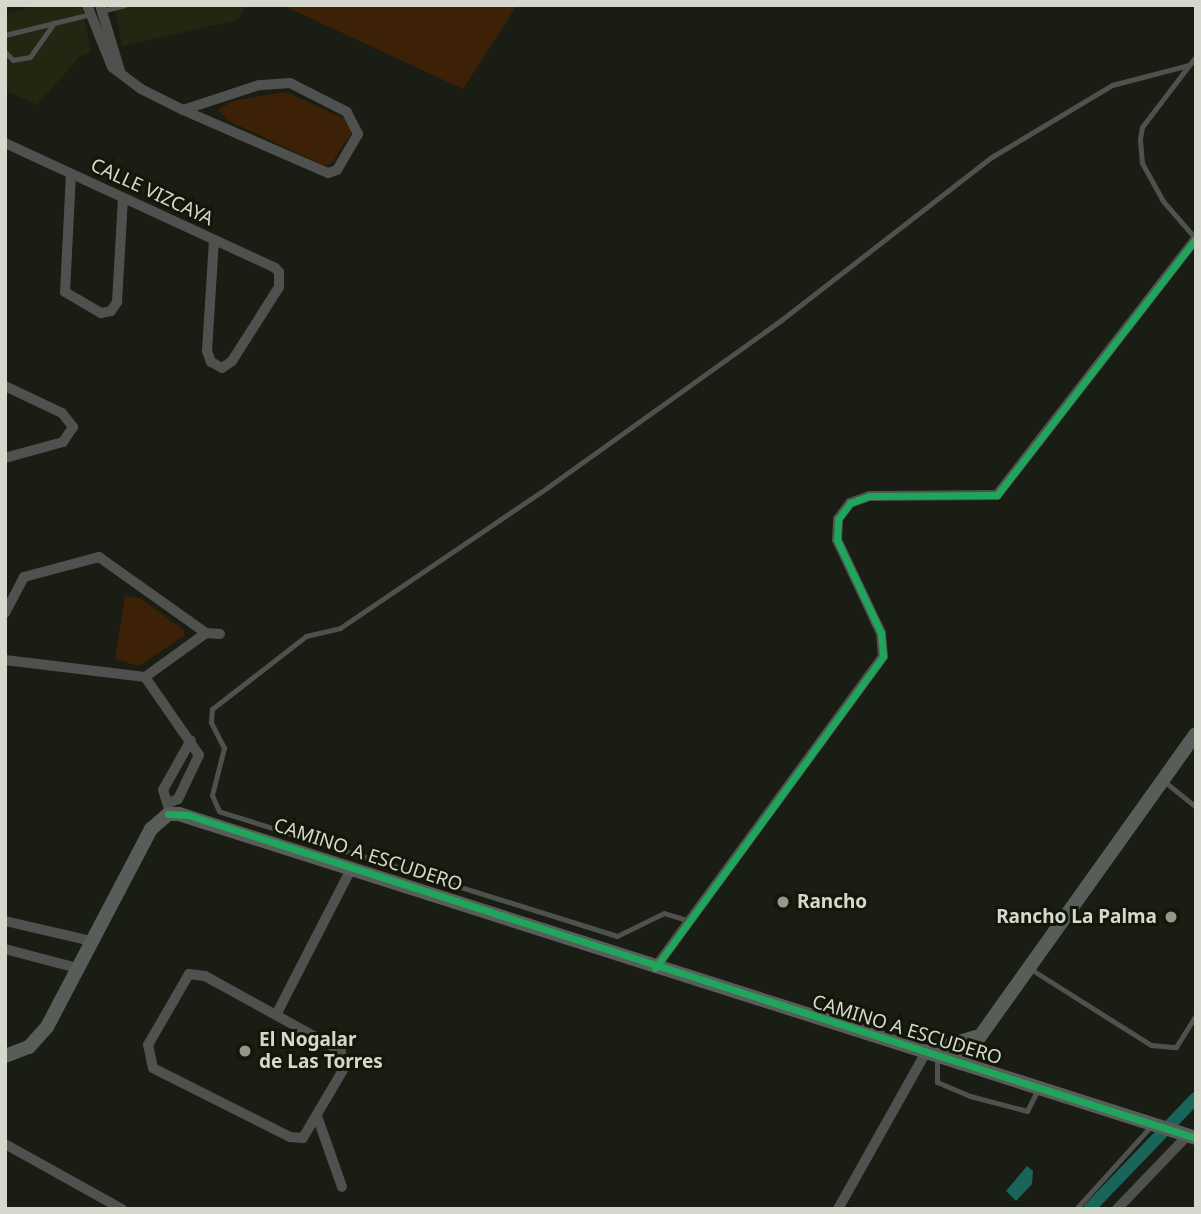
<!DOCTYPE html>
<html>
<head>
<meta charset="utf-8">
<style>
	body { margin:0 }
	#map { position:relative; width:1201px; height:1214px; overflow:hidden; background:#1a1d13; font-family:"Noto Sans",sans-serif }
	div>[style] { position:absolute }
	.built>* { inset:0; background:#222711 }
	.green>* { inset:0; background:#3d2107 }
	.water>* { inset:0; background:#1a655b }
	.canal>* { height:12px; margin:-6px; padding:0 6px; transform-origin:6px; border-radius:6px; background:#1a655b }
	.lane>* { height:5px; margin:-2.5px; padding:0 2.5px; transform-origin:2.5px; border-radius:2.5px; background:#4f514e }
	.street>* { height:10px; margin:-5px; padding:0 5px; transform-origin:5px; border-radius:5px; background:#4f514e }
	.secondary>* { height:14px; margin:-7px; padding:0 7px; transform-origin:7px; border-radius:7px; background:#595d59 }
	.cycleway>* { height:7px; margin:-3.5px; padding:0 3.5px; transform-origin:3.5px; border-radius:3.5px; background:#20a55d }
	.dots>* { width:19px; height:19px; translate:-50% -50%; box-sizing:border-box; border:4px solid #131707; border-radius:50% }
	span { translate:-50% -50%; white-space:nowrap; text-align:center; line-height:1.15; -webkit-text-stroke:6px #131707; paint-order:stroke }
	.street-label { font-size:19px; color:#d5d8cd }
	.poi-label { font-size:19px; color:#d5d8cd; font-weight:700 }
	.left { translate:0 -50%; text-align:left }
	.right { translate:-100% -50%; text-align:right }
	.frame { position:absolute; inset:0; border:7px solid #d5d8cd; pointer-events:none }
</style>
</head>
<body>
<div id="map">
	<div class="built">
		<i style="clip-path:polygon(40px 5px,82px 5px,91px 53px,80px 56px,37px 105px,5px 90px,5px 14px)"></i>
		<i style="clip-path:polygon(115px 5px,246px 5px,238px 20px,122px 46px)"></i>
	</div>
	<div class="green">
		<i style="clip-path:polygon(282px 5px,517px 5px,463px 89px)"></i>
		<i style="clip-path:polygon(286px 92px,349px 121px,353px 131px,332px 163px,325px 166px,229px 121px,218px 110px,232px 101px)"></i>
		<i style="clip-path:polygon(125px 596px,140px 598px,184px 630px,184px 636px,139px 666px,115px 659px)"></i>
	</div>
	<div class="water">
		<i style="clip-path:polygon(1027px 1166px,1033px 1171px,1032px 1184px,1016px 1201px,1006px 1191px)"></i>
	</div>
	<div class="canal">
		<i style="left:1089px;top:1209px;width:154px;rotate:-46.1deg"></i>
	</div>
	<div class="lane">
		<i style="left:101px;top:11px;width:25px;rotate:-14deg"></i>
		<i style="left:5px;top:35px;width:89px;rotate:-13.7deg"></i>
		<i style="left:5px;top:52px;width:11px;rotate:45deg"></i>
		<i style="left:13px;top:60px;width:17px;rotate:-10deg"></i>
		<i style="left:30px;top:57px;width:42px;rotate:-54.8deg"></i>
		<i style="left:1195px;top:238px;width:49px;rotate:-130.9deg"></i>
		<i style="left:1163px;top:201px;width:43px;rotate:-118.9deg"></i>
		<i style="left:1142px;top:163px;width:24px;rotate:-95deg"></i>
		<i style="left:1140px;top:139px;width:12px;rotate:-81deg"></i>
		<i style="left:1142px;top:127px;width:89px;rotate:-52.7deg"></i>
		<i style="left:1165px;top:782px;width:40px;rotate:39deg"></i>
		<i style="left:690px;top:921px;width:27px;rotate:-163deg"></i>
		<i style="left:664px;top:913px;width:52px;rotate:153.9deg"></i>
		<i style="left:617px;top:936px;width:417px;rotate:-162.6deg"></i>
		<i style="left:219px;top:811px;width:17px;rotate:-114deg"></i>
		<i style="left:212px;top:795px;width:49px;rotate:-75.7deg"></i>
		<i style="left:224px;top:748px;width:29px;rotate:-117deg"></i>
		<i style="left:211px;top:722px;width:13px;rotate:-86deg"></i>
		<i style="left:212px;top:709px;width:119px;rotate:-37.8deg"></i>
		<i style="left:306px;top:636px;width:35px;rotate:-13deg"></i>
		<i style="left:340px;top:628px;width:251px;rotate:-34.1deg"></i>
		<i style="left:548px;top:487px;width:285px;rotate:-35.6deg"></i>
		<i style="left:780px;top:321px;width:266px;rotate:-37.8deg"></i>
		<i style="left:990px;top:158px;width:142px;rotate:-30.9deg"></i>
		<i style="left:1112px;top:85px;width:80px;rotate:-14.6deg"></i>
		<i style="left:1029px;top:968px;width:144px;rotate:32.3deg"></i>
		<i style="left:1151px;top:1045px;width:25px;rotate:5deg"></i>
		<i style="left:1176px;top:1047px;width:38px;rotate:-58deg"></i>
		<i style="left:937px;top:1057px;width:25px;rotate:90deg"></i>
		<i style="left:937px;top:1082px;width:36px;rotate:23deg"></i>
		<i style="left:970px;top:1096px;width:59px;rotate:14.7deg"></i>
		<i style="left:1027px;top:1111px;width:25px;rotate:-63deg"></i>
		<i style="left:1076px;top:1209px;width:112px;rotate:-47.9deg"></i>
	</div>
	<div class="street">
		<i style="left:87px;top:5px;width:67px;rotate:68deg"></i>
		<i style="left:112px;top:67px;width:36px;rotate:37deg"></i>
		<i style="left:141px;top:89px;width:47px;rotate:26.6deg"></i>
		<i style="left:183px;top:110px;width:158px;rotate:23.5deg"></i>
		<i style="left:328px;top:173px;width:9px;rotate:-18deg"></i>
		<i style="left:337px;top:170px;width:42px;rotate:-59.7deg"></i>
		<i style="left:358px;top:134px;width:25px;rotate:-117deg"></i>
		<i style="left:347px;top:112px;width:64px;rotate:-153deg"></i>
		<i style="left:290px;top:83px;width:31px;rotate:176deg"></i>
		<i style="left:259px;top:85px;width:80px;rotate:161.8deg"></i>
		<i style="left:100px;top:5px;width:69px;rotate:73.1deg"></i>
		<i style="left:5px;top:143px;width:298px;rotate:24.8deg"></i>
		<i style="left:275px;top:268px;width:6px;rotate:45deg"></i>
		<i style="left:279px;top:272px;width:15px;rotate:90deg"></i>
		<i style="left:279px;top:287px;width:88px;rotate:122.4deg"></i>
		<i style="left:232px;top:361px;width:12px;rotate:145deg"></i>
		<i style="left:222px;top:368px;width:13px;rotate:-151deg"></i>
		<i style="left:211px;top:362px;width:12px;rotate:-110deg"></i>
		<i style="left:207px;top:351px;width:111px;rotate:-86.4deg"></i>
		<i style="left:71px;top:174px;width:118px;rotate:92.9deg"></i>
		<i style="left:65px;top:292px;width:42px;rotate:30.3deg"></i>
		<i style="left:101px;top:313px;width:10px;rotate:-11deg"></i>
		<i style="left:111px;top:311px;width:11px;rotate:-56deg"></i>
		<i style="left:117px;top:302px;width:104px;rotate:-86.7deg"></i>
		<i style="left:5px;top:386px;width:63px;rotate:25.3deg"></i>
		<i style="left:62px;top:413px;width:18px;rotate:52deg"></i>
		<i style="left:73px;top:427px;width:18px;rotate:124deg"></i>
		<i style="left:63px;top:442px;width:60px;rotate:164.6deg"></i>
		<i style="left:5px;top:613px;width:41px;rotate:-62.2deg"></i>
		<i style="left:24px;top:577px;width:78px;rotate:-14.9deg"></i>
		<i style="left:99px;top:557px;width:131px;rotate:35.4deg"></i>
		<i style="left:206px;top:633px;width:14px;rotate:4deg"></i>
		<i style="left:5px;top:660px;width:141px;rotate:6.9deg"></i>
		<i style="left:145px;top:677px;width:75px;rotate:-35.8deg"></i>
		<i style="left:145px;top:677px;width:95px;rotate:55.3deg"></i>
		<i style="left:199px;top:755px;width:49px;rotate:115.5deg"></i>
		<i style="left:178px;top:799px;width:11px;rotate:158deg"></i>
		<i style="left:168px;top:806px;width:17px;rotate:-107deg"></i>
		<i style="left:163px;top:790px;width:57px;rotate:-60.8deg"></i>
		<i style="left:5px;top:921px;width:88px;rotate:13.1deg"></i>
		<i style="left:5px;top:949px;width:74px;rotate:14.8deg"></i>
		<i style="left:655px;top:968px;width:386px;rotate:-53.8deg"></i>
		<i style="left:883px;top:656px;width:23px;rotate:-95deg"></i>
		<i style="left:881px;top:633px;width:103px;rotate:-115.3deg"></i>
		<i style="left:837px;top:540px;width:21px;rotate:-87deg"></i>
		<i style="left:838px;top:519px;width:20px;rotate:-53deg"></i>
		<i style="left:850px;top:503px;width:20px;rotate:-20deg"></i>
		<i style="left:869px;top:496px;width:128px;rotate:-0.4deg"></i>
		<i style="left:997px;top:495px;width:325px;rotate:-52.2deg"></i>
		<i style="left:189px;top:974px;width:16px;rotate:7deg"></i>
		<i style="left:205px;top:976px;width:155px;rotate:28.9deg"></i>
		<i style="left:341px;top:1051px;width:19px;rotate:84deg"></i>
		<i style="left:343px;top:1070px;width:79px;rotate:120.5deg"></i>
		<i style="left:303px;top:1138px;width:13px;rotate:-176deg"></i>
		<i style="left:290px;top:1137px;width:153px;rotate:-153.3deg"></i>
		<i style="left:153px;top:1068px;width:24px;rotate:-102deg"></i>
		<i style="left:148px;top:1045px;width:82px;rotate:-60deg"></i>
		<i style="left:277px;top:1013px;width:160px;rotate:-62.8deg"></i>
		<i style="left:317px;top:1116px;width:75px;rotate:70.6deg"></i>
		<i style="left:5px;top:1144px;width:134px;rotate:29.1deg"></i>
		<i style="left:838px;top:1209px;width:180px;rotate:-60.7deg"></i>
		<i style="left:1117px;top:1209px;width:101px;rotate:-46.2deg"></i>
	</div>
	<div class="secondary">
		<i style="left:926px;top:1052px;width:52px;rotate:-16.7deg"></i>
		<i style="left:5px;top:1056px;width:26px;rotate:-21deg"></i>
		<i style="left:29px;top:1047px;width:27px;rotate:-48deg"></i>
		<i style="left:47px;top:1027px;width:224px;rotate:-62.3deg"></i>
		<i style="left:151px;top:829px;width:23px;rotate:-41deg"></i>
		<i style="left:168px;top:814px;width:11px"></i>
		<i style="left:179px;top:814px;width:1067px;rotate:17.67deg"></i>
		<i style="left:961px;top:1063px;width:404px;rotate:-54.5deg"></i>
	</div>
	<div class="cycleway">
		<i style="left:168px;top:814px;width:20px;rotate:3deg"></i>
		<i style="left:188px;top:815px;width:1058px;rotate:17.77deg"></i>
		<i style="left:655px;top:968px;width:386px;rotate:-53.8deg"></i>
		<i style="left:883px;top:656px;width:23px;rotate:-95deg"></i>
		<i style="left:881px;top:633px;width:103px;rotate:-115.3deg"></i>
		<i style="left:837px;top:540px;width:21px;rotate:-87deg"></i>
		<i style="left:838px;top:519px;width:20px;rotate:-53deg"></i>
		<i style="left:850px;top:503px;width:20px;rotate:-20deg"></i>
		<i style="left:869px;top:496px;width:128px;rotate:-0.4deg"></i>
		<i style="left:997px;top:495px;width:325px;rotate:-52.2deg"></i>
	</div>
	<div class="dots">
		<i style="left:783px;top:902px;background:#94978c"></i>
		<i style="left:1171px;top:917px;background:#94978c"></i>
		<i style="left:245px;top:1051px;background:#94978c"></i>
	</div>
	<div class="street-label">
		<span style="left:152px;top:192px;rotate:25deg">CALLE VIZCAYA</span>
		<span style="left:368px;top:855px;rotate:18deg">CAMINO A ESCUDERO</span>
		<span style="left:907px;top:1030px;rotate:17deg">CAMINO A ESCUDERO</span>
	</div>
	<div class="poi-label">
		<span class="left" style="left:797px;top:902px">Rancho</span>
		<span class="right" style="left:1157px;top:917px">Rancho La Palma</span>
		<span class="left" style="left:259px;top:1051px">El Nogalar<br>de Las Torres</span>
	</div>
	<div class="frame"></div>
</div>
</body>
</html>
